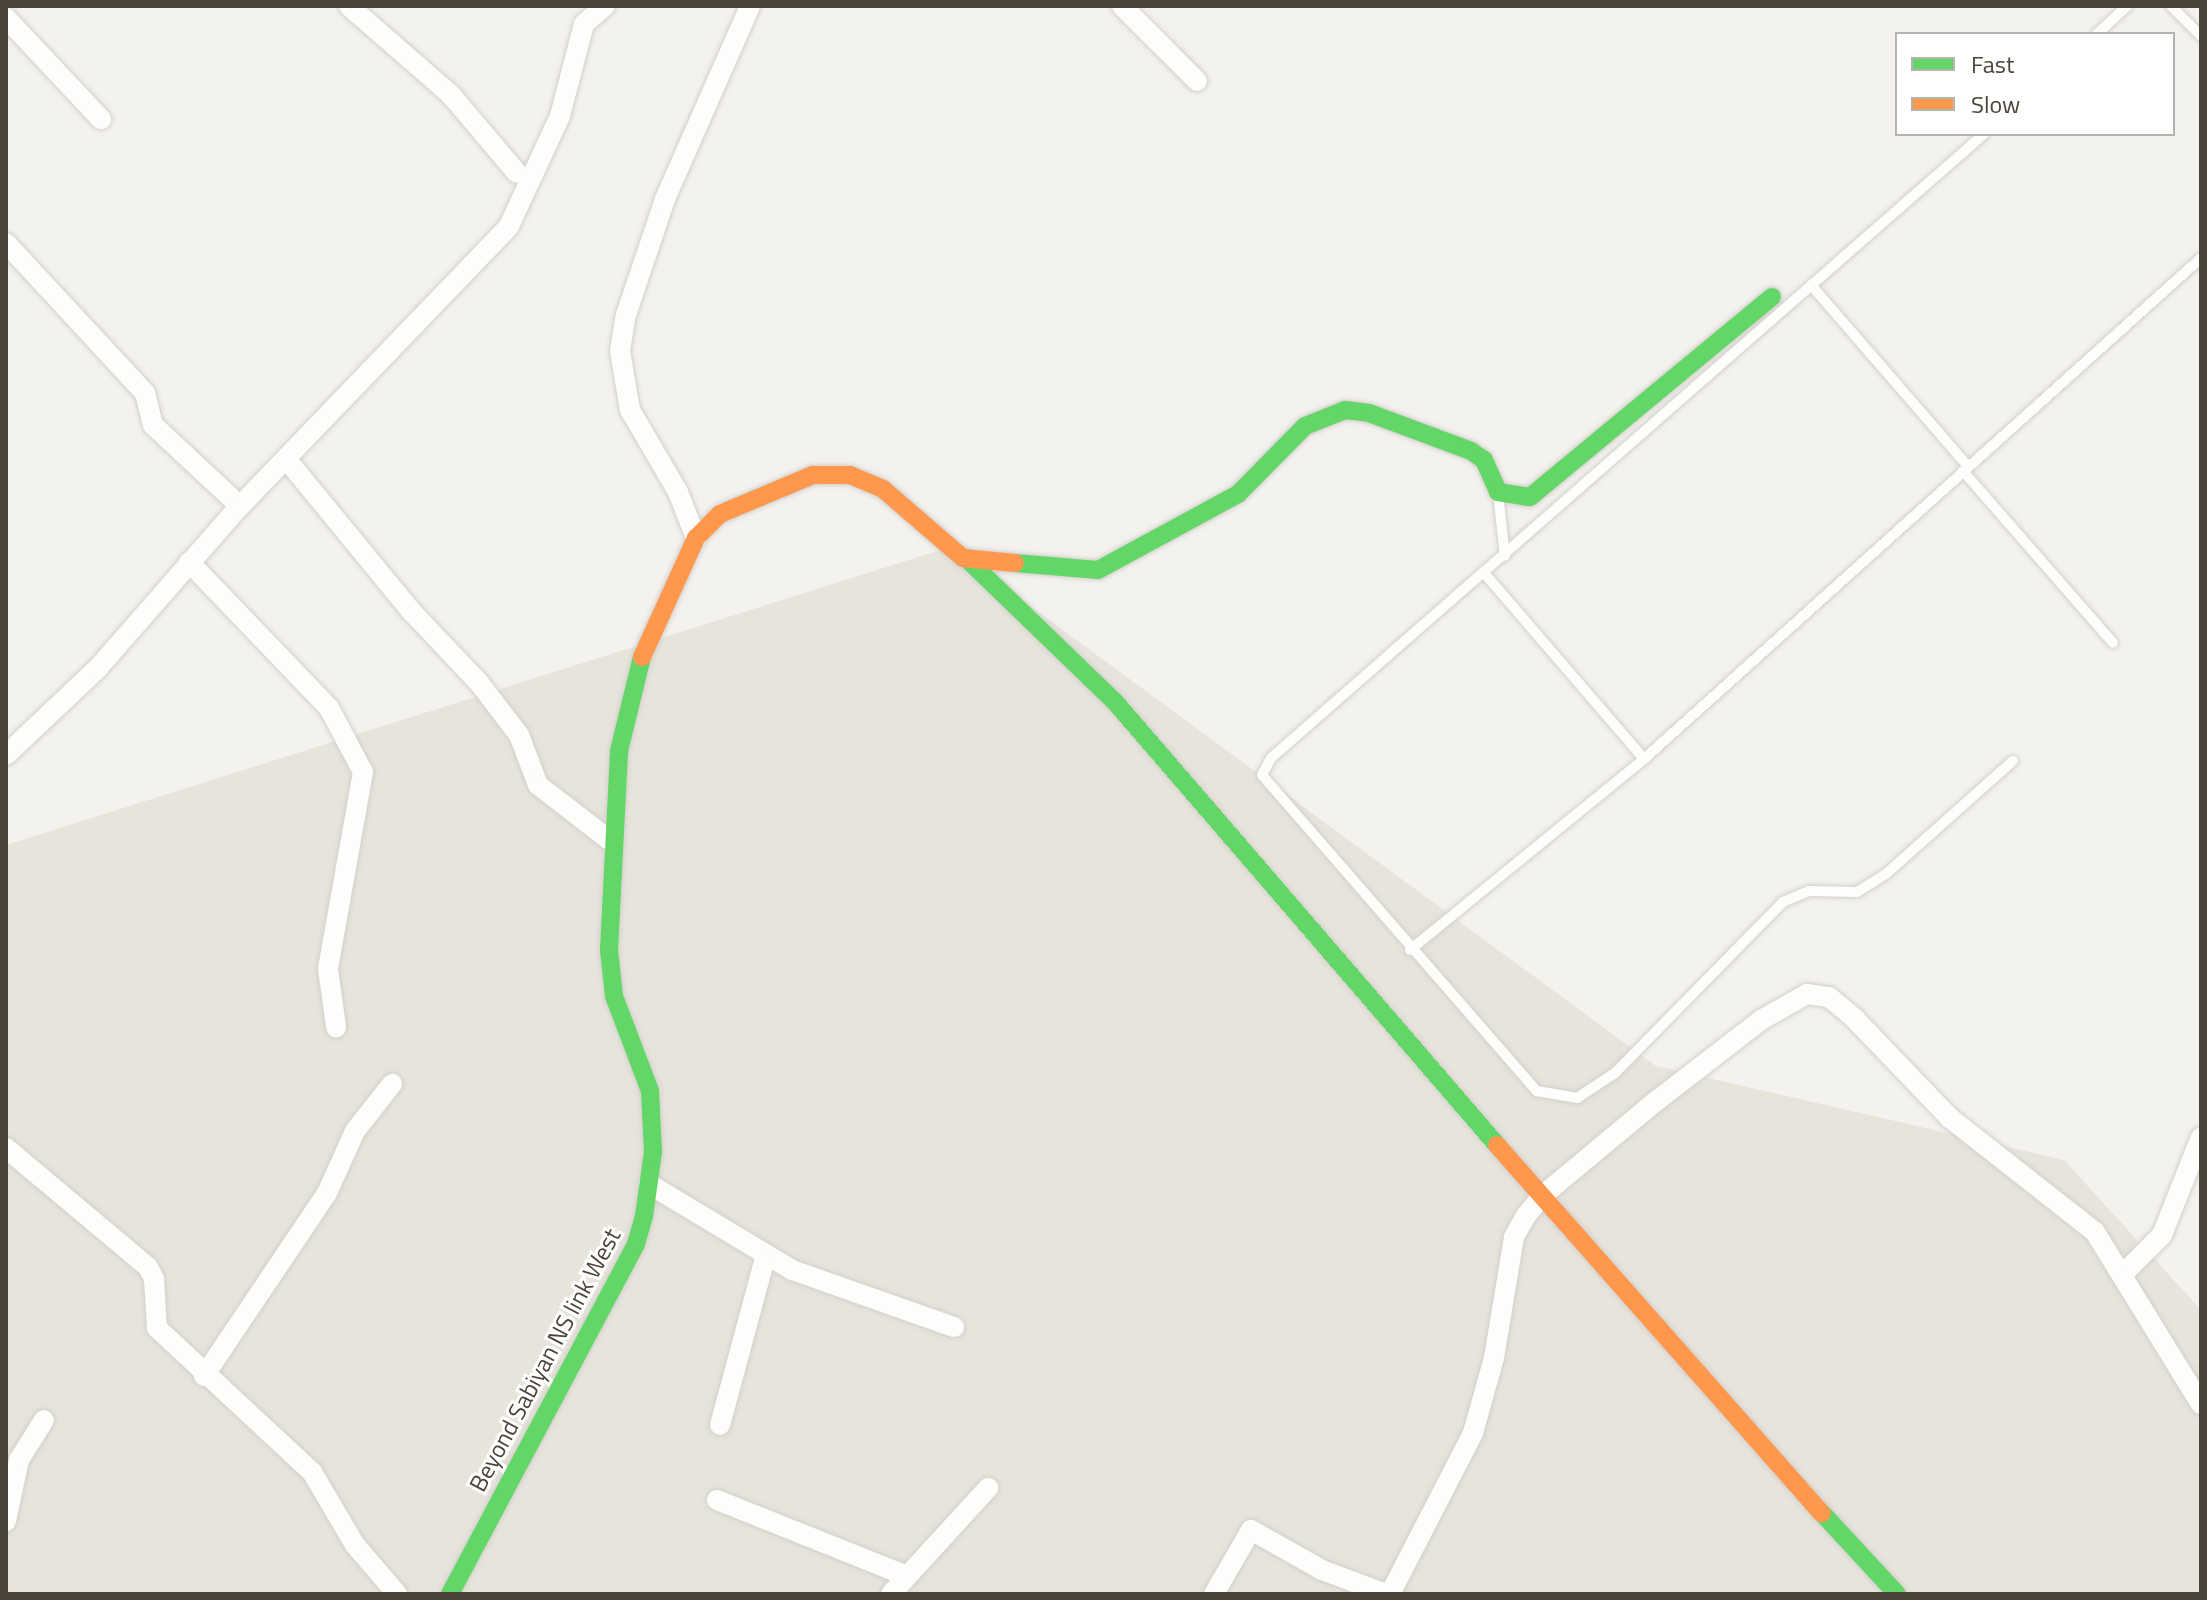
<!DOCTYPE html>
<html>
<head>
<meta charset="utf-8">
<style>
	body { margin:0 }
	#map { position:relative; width:2207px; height:1600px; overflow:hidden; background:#f4f2ee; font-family:"Titillium Web",sans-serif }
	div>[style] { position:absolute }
	.residential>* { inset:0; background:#e7e4dc }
	.roads { filter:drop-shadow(0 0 2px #d2d0cb) drop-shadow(0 0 2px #d2d0cb) }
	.lane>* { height:10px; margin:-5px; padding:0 5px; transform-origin:5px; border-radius:5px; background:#fdfdfc }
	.street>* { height:20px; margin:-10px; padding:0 10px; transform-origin:10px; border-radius:10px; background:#fdfdfc }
	.fast>* { height:18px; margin:-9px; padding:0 9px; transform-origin:9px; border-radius:9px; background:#63d668 }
	.slow>* { height:18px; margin:-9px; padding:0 9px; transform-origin:9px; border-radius:9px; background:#ff974d }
	span { translate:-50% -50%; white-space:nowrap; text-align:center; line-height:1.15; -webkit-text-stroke:6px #fff; paint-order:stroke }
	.street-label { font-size:24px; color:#4b4439 }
	.frame { position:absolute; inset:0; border:8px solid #4b4439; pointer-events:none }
	.legend { position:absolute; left:1895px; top:32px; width:280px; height:104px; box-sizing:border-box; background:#fff; border:2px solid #b7b4b0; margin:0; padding:10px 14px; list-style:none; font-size:24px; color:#4b4439 }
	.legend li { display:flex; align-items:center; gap:16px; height:40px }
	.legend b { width:40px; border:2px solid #b7b4b0 }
</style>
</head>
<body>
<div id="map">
	<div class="residential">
		<i style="clip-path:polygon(950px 547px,1656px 1066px,2064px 1160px,2201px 1310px,2201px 1594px,6px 1594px,6px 845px)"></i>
	</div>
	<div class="roads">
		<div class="lane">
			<i style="left:2171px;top:6px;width:42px;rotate:45deg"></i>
			<i style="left:2097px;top:34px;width:41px;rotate:-43deg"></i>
			<i style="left:1984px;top:134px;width:947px;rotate:138.81deg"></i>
			<i style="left:1271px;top:758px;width:19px;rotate:118deg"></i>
			<i style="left:1262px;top:775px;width:419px;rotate:49deg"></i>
			<i style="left:1537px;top:1091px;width:41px;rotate:9.9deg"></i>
			<i style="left:1577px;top:1098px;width:45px;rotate:-33.3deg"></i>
			<i style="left:1615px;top:1073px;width:240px;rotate:-45.5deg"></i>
			<i style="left:1783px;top:902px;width:28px;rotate:-23deg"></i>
			<i style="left:1809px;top:891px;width:48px;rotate:1.2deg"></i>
			<i style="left:1857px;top:892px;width:34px;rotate:-32deg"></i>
			<i style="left:1886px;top:874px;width:170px;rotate:-41.7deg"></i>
			<i style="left:1811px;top:285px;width:240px;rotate:49.1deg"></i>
			<i style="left:1963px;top:471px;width:228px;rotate:48.9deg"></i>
			<i style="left:1498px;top:494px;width:62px;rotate:83.6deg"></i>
			<i style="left:1485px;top:574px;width:244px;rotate:49.3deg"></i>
			<i style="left:1410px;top:950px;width:302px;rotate:-39.2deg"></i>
			<i style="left:1644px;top:759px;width:749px;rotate:-41.97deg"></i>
		</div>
		<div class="street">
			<i style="left:349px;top:6px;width:135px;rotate:41.1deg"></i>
			<i style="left:451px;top:95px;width:102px;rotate:49.8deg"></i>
			<i style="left:1122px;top:6px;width:106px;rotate:45deg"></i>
			<i style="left:6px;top:18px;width:139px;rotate:46.8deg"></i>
			<i style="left:6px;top:243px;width:205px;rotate:47.2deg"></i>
			<i style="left:145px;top:393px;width:33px;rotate:76deg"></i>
			<i style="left:153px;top:425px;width:119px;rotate:43deg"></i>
			<i style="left:287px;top:460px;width:197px;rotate:50.6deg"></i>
			<i style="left:412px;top:612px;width:99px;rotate:46.6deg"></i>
			<i style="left:480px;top:684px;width:64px;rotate:52.6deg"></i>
			<i style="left:519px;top:735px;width:53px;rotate:69.2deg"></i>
			<i style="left:538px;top:785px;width:93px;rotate:37.6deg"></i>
			<i style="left:696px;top:538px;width:49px;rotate:-111.4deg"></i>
			<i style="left:678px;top:492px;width:95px;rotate:-120.3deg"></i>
			<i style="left:630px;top:410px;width:60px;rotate:-99.6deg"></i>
			<i style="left:620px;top:351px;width:36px;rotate:-81deg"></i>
			<i style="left:626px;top:315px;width:122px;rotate:-71.4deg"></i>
			<i style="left:665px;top:199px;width:211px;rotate:-66.2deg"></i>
			<i style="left:189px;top:562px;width:202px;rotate:46.2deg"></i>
			<i style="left:329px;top:708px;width:72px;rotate:62deg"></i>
			<i style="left:363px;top:772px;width:200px;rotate:100.1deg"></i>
			<i style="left:328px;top:969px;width:59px;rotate:82.1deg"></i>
			<i style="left:6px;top:755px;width:127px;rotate:-43.4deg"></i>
			<i style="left:98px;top:668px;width:215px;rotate:-48.8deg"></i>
			<i style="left:240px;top:506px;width:388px;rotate:-46.1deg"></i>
			<i style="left:509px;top:226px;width:121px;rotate:-65.1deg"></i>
			<i style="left:560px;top:116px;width:95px;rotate:-75.4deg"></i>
			<i style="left:584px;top:24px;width:28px;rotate:-41deg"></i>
			<i style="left:6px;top:1148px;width:185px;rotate:40deg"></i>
			<i style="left:148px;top:1267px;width:13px;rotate:63deg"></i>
			<i style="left:154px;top:1279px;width:49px;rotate:86.5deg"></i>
			<i style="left:157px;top:1328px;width:212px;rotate:42.9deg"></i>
			<i style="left:312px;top:1472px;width:85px;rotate:59.5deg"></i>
			<i style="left:355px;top:1545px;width:65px;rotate:49.4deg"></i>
			<i style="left:649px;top:1184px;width:167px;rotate:31deg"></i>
			<i style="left:792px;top:1270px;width:172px;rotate:19.4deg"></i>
			<i style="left:2122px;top:1275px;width:57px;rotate:-45deg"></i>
			<i style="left:2162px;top:1235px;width:105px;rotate:-68.3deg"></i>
			<i style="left:204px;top:1376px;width:220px;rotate:-56.1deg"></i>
			<i style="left:327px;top:1193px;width:68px;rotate:-65.7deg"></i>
			<i style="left:355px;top:1131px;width:60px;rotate:-51.8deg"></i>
			<i style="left:720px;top:1425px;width:173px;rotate:-74.9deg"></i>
			<i style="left:717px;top:1500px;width:205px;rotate:21.8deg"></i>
			<i style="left:6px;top:1521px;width:62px;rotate:-78deg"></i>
			<i style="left:19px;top:1460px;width:47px;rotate:-58deg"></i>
			<i style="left:891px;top:1594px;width:144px;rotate:-47.5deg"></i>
			<i style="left:1214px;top:1594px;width:74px;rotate:-60deg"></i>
			<i style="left:1251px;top:1530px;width:81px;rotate:29.4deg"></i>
			<i style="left:1322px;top:1570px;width:68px;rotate:20.6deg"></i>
			<i style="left:1390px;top:1594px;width:181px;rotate:-62.7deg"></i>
			<i style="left:1473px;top:1433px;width:78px;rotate:-74.4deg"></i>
			<i style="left:1494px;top:1358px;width:123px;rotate:-80.6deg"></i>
			<i style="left:1514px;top:1237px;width:23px;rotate:-61deg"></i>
			<i style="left:1525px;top:1217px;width:27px;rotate:-51deg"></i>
			<i style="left:1542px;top:1196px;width:147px;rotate:-39.8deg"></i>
			<i style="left:1655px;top:1102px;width:134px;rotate:-37.7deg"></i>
			<i style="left:1761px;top:1020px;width:53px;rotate:-29.5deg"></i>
			<i style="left:1807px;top:994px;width:22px;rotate:8deg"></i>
			<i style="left:1829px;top:997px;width:33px;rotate:40deg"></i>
			<i style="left:1854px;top:1018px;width:139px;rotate:46.2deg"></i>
			<i style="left:1950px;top:1118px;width:184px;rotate:38.2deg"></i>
			<i style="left:2095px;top:1232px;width:202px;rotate:58.4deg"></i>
		</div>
		<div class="fast">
			<i style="left:966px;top:558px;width:209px;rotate:44deg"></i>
			<i style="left:1116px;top:703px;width:584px;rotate:49.24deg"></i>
			<i style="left:1015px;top:563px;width:83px;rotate:4.8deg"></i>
			<i style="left:1098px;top:570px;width:159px;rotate:-28.5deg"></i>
			<i style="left:1238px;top:494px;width:95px;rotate:-45.4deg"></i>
			<i style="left:1305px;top:426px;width:43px;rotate:-21.8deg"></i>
			<i style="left:1345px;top:410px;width:24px;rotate:7deg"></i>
			<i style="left:1369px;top:413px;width:109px;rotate:20.4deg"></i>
			<i style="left:1471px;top:451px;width:16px;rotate:35deg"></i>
			<i style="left:1484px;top:460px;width:35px;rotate:66deg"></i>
			<i style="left:1498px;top:492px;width:32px;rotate:9deg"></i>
			<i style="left:1530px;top:497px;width:314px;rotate:-39.6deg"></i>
			<i style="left:1822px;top:1513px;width:110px;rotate:47.2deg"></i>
			<i style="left:450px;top:1594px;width:396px;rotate:-62deg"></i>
			<i style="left:636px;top:1244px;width:29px;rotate:-74deg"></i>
			<i style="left:644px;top:1216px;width:65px;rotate:-82deg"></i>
			<i style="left:653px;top:1152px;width:61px;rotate:-92.8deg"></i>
			<i style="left:650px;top:1091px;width:102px;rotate:-110.8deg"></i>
			<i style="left:614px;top:996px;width:46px;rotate:-96.2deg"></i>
			<i style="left:609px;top:950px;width:199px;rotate:-87.1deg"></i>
			<i style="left:619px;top:751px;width:97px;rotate:-76.3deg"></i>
		</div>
		<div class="slow">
			<i style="left:642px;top:657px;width:131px;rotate:-65.6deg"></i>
			<i style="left:696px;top:538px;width:34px;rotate:-45deg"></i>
			<i style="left:720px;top:514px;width:101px;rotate:-22.8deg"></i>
			<i style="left:813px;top:475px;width:37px"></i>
			<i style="left:850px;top:475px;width:36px;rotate:23deg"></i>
			<i style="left:883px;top:489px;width:106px;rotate:40.8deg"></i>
			<i style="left:963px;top:558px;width:52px;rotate:5.5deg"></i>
			<i style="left:1497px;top:1145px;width:491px;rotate:48.6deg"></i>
		</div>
	</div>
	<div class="street-label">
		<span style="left:545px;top:1360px;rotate:-62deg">Beyond Sabiyan NS link West</span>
	</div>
	<div class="frame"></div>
	<ul class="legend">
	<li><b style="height:10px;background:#63d668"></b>Fast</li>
	<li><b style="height:10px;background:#ff974d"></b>Slow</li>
	</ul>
</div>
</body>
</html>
